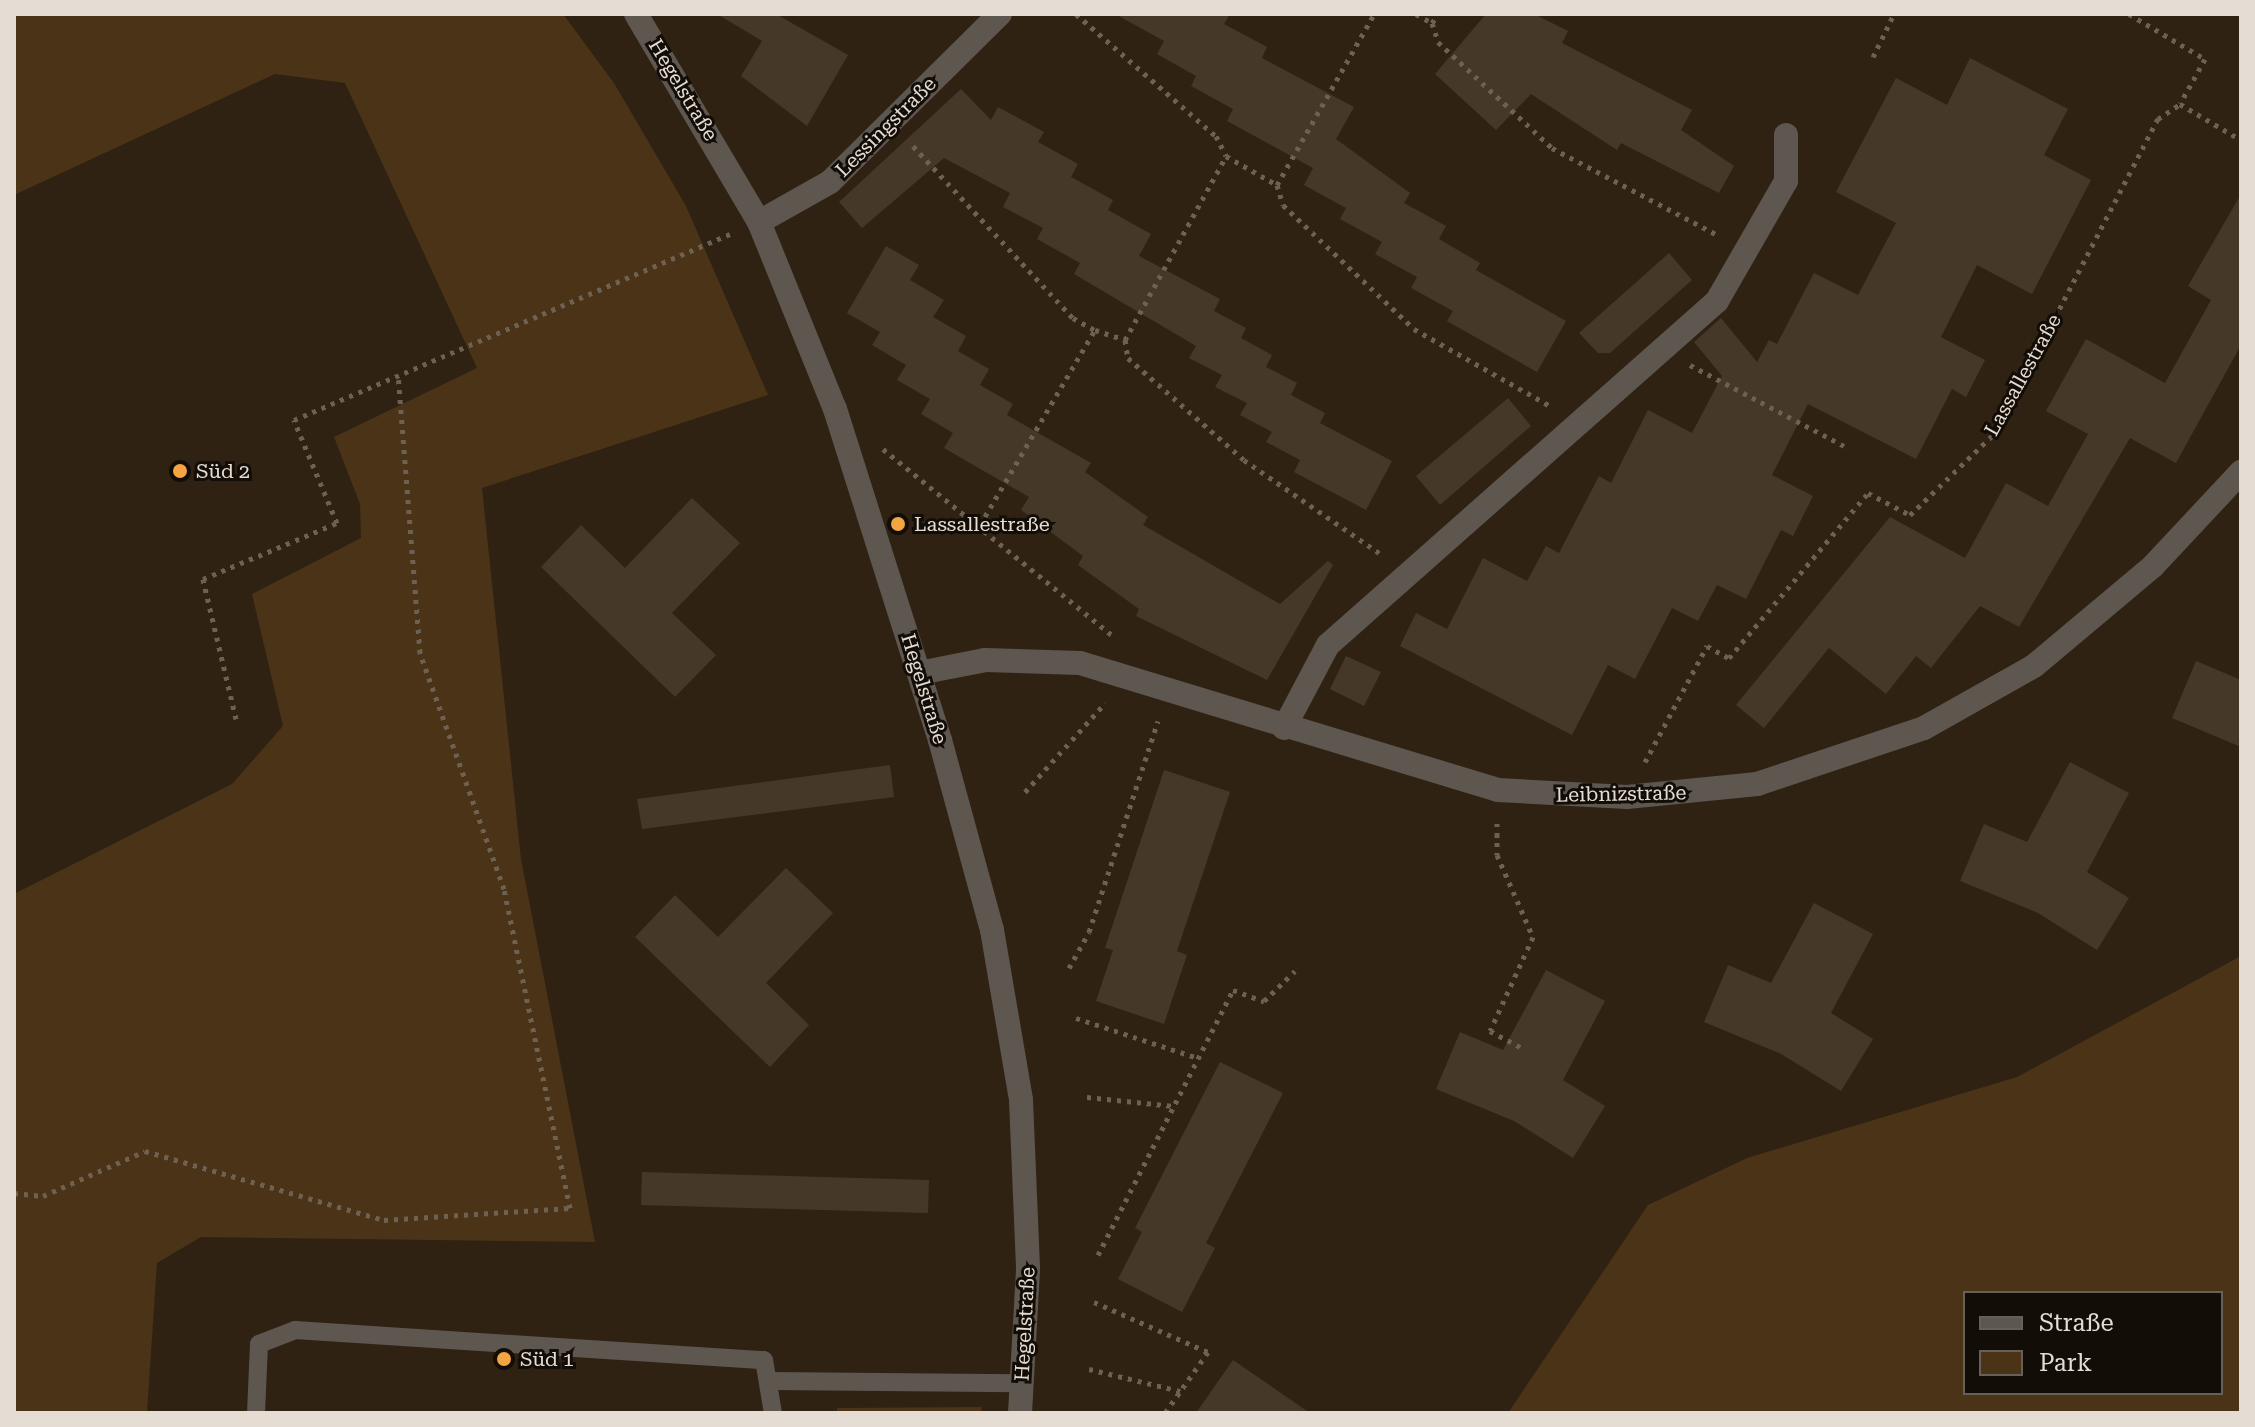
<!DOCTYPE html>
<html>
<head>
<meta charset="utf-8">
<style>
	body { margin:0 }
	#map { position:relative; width:2255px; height:1427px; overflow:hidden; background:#2f2213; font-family:"Roboto Serif",serif }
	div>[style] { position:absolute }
	.green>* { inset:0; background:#4a3317 }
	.building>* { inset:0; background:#463829 }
	.path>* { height:5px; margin-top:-2.5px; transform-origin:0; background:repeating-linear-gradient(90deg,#6d6154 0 4px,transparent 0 10px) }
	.lane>* { height:18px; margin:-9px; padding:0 9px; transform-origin:9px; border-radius:9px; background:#5e5750 }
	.street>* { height:24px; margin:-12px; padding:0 12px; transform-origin:12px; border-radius:12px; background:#5e5750 }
	.dots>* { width:22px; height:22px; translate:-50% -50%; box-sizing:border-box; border:4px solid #120d07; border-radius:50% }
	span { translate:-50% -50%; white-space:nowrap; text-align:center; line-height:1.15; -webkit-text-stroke:6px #120d07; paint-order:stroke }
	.street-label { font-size:20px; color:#e5dcd3 }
	.poi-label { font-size:20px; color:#e5dcd3 }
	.left { translate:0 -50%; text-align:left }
	.frame { position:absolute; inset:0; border:16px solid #e5dcd3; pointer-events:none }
	.legend { position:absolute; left:1963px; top:1291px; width:260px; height:104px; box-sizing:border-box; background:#120d07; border:2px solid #666059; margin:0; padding:10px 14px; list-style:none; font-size:24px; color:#e5dcd3 }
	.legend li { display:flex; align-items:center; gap:16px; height:40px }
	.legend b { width:40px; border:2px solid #666059 }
</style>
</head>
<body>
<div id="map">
	<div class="green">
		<i style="clip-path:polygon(14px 14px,563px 14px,614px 83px,686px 206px,768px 395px,482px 488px,521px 859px,595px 1242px,201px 1237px,157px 1263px,147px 1413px,14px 1413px,14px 894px,232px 784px,283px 726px,252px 594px,361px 538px,360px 504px,334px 437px,477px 368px,345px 83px,275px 74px,14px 195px)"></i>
		<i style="clip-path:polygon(evenodd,2241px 956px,2241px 1413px,1508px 1413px,1648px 1205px,1747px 1158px,2017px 1077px,2241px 956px,2221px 1293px,2221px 1393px,1965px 1393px,1965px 1293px,2221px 1293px)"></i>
		<i style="clip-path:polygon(982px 1407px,981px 1413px,837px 1413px,837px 1408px)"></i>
	</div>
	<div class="building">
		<i style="clip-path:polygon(717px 14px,776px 14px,848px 55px,807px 126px,741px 76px,762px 41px)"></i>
		<i style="clip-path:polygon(1115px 14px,1230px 14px,1224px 24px,1267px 47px,1262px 58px,1354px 107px,1336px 139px,1410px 193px,1404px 203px,1446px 226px,1439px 239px,1480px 263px,1476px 270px,1566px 321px,1537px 372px,1447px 321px,1453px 311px,1411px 288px,1417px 277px,1375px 254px,1382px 242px,1340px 219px,1346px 208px,1304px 185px,1313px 168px,1227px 121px,1233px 109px,1191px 86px,1196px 76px,1157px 54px,1164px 41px)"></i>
		<i style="clip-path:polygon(1486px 14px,1534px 14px,1568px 31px,1562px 43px,1692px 110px,1681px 130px,1734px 166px,1719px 193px,1621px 143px,1617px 150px,1531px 94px,1496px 130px,1435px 74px)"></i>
		<i style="clip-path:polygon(1970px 58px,2068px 109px,2044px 155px,2091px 180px,2032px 294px,1977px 265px,1941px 337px,1985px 360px,1966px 397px,1952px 389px,1916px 459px,1808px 404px,1772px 475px,1813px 496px,1793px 536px,1781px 530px,1746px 599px,1717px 585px,1698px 621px,1672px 608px,1635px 679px,1608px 665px,1572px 735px,1400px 646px,1416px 613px,1447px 629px,1483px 558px,1527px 581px,1546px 546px,1559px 553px,1599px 476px,1611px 483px,1648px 410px,1692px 433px,1722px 376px,1694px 342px,1721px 318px,1757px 362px,1769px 340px,1777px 344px,1814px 273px,1858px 295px,1896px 223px,1836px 192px,1896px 78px,1947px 105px)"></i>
		<i style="clip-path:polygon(961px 89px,991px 120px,998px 107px,1044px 132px,1038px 142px,1078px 164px,1071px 177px,1113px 200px,1108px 210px,1151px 234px,1139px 256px,1220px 299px,1214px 311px,1246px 328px,1241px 338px,1272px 355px,1266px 367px,1297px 383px,1291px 395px,1325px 413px,1320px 423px,1392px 461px,1366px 510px,1294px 472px,1300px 460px,1266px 442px,1272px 432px,1240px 415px,1247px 403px,1215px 387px,1222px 375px,1189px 358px,1196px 346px,1074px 274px,1080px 263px,1037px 239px,1043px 228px,1003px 207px,1010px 193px,944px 158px,862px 228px,839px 202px)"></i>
		<i style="clip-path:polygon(2241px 194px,2241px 345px,2176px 463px,2130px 438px,2019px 627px,1980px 606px,1931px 668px,1916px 656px,1886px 694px,1829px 648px,1764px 728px,1736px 705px,1890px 517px,1965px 558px,2006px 483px,2048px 506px,2088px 434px,2046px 411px,2086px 339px,2165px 383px,2211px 300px,2188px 286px)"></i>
		<i style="clip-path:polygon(886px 246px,919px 265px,910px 280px,944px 300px,933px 317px,966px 336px,958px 351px,989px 369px,980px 385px,1013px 404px,1007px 415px,1091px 463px,1085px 472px,1148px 517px,1143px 525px,1280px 604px,1328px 561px,1333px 565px,1267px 680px,1136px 616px,1139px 609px,1078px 565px,1083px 556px,1021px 510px,1029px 497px,944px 448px,953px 433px,921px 414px,930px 399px,897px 380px,906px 365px,872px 345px,880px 332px,847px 313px)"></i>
		<i style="clip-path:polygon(1669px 253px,1692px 280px,1610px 353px,1598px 353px,1579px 333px)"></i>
		<i style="clip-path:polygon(1508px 398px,1531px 426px,1440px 505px,1416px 476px)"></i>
		<i style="clip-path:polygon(692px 498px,740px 543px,672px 613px,716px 655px,675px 697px,541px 567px,581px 525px,625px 568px)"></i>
		<i style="clip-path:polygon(1346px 656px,1381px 672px,1364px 706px,1330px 689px)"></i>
		<i style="clip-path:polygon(2196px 661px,2241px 680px,2241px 747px,2172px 718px)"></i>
		<i style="clip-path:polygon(2070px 762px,2129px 793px,2087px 872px,2129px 898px,2097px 950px,2038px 913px,1960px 881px,1984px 824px,2027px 842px)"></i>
		<i style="clip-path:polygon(890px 765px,894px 797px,642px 829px,637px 799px)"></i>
		<i style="clip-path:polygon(1164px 770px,1230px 792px,1177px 951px,1187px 955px,1164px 1024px,1096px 1001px,1113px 950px,1105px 948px)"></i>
		<i style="clip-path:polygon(786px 868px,833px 913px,766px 983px,809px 1025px,770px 1067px,635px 937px,675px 895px,718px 937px)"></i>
		<i style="clip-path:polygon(1814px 903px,1873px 934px,1831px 1013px,1873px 1039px,1841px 1091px,1781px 1054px,1704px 1022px,1728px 965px,1771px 983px)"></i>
		<i style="clip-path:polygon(1546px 970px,1605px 1001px,1563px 1080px,1605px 1106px,1573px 1158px,1514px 1121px,1436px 1089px,1460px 1032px,1503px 1050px)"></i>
		<i style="clip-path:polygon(1220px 1062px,1283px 1093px,1206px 1243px,1215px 1248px,1182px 1312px,1118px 1279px,1142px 1232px,1135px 1228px)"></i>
		<i style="clip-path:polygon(642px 1172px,929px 1180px,928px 1213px,641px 1205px)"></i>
		<i style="clip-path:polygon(1233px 1360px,1310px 1413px,1196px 1413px)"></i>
	</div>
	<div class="path">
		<i style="left:1076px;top:14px;width:186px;rotate:41.1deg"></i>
		<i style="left:1216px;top:136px;width:22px;rotate:63deg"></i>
		<i style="left:1416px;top:14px;width:18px;rotate:29deg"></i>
		<i style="left:1432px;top:23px;width:11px;rotate:-56deg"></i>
		<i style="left:2129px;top:14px;width:88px;rotate:30.6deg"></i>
		<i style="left:2205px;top:59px;width:51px;rotate:119.1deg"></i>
		<i style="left:2180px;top:104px;width:71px;rotate:30.5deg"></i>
		<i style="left:1432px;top:23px;width:20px;rotate:72deg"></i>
		<i style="left:1438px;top:42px;width:156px;rotate:42.9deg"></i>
		<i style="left:1552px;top:148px;width:187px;rotate:27.7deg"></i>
		<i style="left:1873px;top:57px;width:48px;rotate:-64deg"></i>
		<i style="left:913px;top:146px;width:235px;rotate:47.1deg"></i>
		<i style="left:1073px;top:318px;width:25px;rotate:29deg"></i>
		<i style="left:1277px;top:185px;width:21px;rotate:73deg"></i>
		<i style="left:1283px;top:205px;width:180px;rotate:43.4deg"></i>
		<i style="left:1414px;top:329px;width:159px;rotate:29.5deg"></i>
		<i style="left:1125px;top:340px;width:18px;rotate:81deg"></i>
		<i style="left:1128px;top:358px;width:154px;rotate:41.3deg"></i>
		<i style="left:1244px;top:460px;width:166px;rotate:34.5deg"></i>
		<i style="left:1690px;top:365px;width:174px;rotate:27.7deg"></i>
		<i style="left:883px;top:449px;width:298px;rotate:39.1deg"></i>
		<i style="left:980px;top:525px;width:226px;rotate:-59.5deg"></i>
		<i style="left:1095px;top:330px;width:32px;rotate:18deg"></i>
		<i style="left:1125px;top:340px;width:210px;rotate:-61.2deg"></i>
		<i style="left:1226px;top:156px;width:59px;rotate:29.6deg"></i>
		<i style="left:1277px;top:185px;width:197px;rotate:-60.4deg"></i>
		<i style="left:236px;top:719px;width:144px;rotate:-103.3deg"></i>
		<i style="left:203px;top:579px;width:145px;rotate:-22.7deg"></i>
		<i style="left:337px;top:523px;width:112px;rotate:-112.7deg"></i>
		<i style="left:294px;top:420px;width:474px;rotate:-23.1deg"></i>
		<i style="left:1645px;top:762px;width:132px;rotate:-61.9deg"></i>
		<i style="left:1707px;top:646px;width:25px;rotate:29deg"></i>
		<i style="left:1729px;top:658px;width:216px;rotate:-49.9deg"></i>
		<i style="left:1868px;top:493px;width:47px;rotate:27.6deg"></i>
		<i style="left:1910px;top:515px;width:118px;rotate:-44deg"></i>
		<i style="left:1995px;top:433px;width:354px;rotate:-62.6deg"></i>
		<i style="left:2158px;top:119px;width:27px;rotate:-34deg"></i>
		<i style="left:1025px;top:792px;width:120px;rotate:-48deg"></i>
		<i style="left:1497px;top:823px;width:32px;rotate:90deg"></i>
		<i style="left:1497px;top:855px;width:90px;rotate:66.3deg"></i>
		<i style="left:1533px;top:937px;width:103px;rotate:114.6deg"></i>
		<i style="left:1490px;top:1031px;width:36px;rotate:28deg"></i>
		<i style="left:1069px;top:968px;width:41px;rotate:-60.9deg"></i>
		<i style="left:1089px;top:932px;width:222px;rotate:-71.9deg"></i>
		<i style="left:1076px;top:1018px;width:128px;rotate:18.2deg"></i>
		<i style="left:1087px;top:1097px;width:87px;rotate:5.9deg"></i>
		<i style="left:14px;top:1193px;width:29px;rotate:6deg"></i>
		<i style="left:43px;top:1196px;width:111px;rotate:-23.8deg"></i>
		<i style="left:145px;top:1151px;width:249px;rotate:16.1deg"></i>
		<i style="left:384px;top:1220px;width:186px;rotate:-3.7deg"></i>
		<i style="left:570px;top:1208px;width:326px;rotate:-101.7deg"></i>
		<i style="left:504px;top:889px;width:251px;rotate:-109.6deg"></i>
		<i style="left:420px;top:653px;width:278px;rotate:-94.5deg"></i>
		<i style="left:1098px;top:1255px;width:297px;rotate:-63deg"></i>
		<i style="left:1233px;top:990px;width:33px;rotate:20deg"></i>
		<i style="left:1264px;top:1001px;width:43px;rotate:-44.1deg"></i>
		<i style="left:1094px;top:1302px;width:124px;rotate:23.7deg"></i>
		<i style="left:1208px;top:1352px;width:75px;rotate:125.2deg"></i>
		<i style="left:1089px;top:1369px;width:94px;rotate:13.6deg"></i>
	</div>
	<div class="lane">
		<i style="left:770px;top:1381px;width:252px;rotate:0.5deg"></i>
		<i style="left:256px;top:1413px;width:69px;rotate:-87.5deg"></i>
		<i style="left:259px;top:1344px;width:39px;rotate:-21deg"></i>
		<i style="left:295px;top:1330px;width:470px;rotate:3.7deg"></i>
		<i style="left:764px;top:1360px;width:54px;rotate:80.4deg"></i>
	</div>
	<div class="street">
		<i style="left:636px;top:14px;width:242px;rotate:59.4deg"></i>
		<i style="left:759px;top:222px;width:202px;rotate:67.9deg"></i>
		<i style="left:835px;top:409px;width:347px;rotate:72.4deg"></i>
		<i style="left:940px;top:740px;width:197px;rotate:74.7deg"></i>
		<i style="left:992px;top:930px;width:172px;rotate:80.3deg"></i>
		<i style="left:1021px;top:1100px;width:170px;rotate:87.6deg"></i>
		<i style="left:1028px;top:1270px;width:143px;rotate:93.2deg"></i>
		<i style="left:759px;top:222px;width:81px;rotate:-29.4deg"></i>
		<i style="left:830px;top:182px;width:239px;rotate:-44.7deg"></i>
		<i style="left:919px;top:673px;width:67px;rotate:-11.1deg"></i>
		<i style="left:985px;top:660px;width:95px;rotate:1.8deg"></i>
		<i style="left:1080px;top:663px;width:437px;rotate:16.9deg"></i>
		<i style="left:1498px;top:790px;width:129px;rotate:3.1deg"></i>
		<i style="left:1627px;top:797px;width:131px;rotate:-5.7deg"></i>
		<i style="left:1757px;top:784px;width:176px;rotate:-18.5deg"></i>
		<i style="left:1924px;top:728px;width:126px;rotate:-29.4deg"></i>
		<i style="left:2034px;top:666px;width:155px;rotate:-40deg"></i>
		<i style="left:2153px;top:566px;width:129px;rotate:-46.9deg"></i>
		<i style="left:1284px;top:728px;width:94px;rotate:-62.1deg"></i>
		<i style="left:1328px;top:645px;width:519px;rotate:-41.49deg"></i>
		<i style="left:1717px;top:301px;width:138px;rotate:-60.1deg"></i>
		<i style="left:1786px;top:181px;width:46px;rotate:-90deg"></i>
	</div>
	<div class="dots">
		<i style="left:180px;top:471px;background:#f2a542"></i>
		<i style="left:898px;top:524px;background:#f2a542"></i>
		<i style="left:504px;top:1359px;background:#f2a542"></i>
	</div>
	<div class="street-label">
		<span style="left:683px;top:90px;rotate:59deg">Hegelstraße</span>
		<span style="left:886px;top:127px;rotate:-45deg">Lessingstraße</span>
		<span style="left:2023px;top:375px;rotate:-61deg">Lassallestraße</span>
		<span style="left:924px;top:689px;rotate:73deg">Hegelstraße</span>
		<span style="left:1621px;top:794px;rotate:-1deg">Leibnizstraße</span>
		<span style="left:1025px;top:1324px;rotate:-87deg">Hegelstraße</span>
	</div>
	<div class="poi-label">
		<span class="left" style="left:196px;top:471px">Süd 2</span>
		<span class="left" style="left:914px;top:524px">Lassallestraße</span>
		<span class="left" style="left:520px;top:1359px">Süd 1</span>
	</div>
	<div class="frame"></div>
	<ul class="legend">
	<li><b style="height:10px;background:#5e5750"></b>Straße</li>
	<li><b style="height:22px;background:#4a3317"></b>Park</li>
	</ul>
</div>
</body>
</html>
